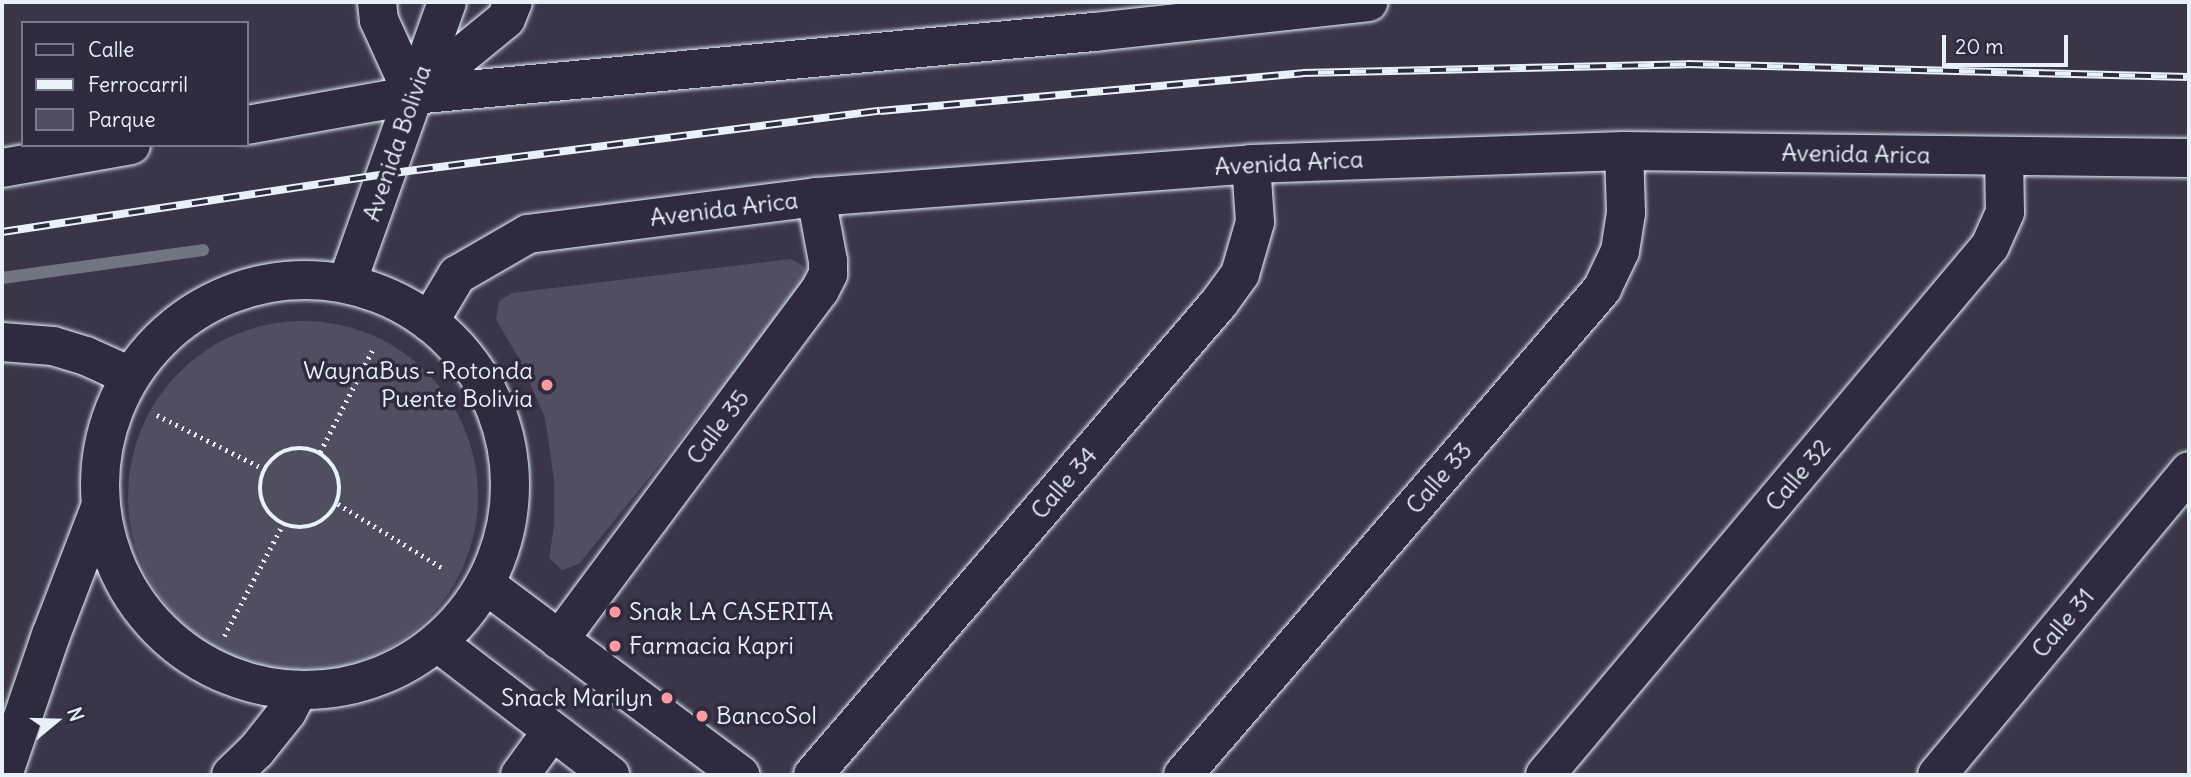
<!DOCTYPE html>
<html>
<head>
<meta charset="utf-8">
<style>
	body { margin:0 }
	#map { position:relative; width:2191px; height:777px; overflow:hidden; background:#3a3648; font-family:Delius,sans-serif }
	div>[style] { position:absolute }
	.green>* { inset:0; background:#504e5f }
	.round { border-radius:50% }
	.stream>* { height:12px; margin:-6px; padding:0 6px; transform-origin:6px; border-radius:6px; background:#737482 }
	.path>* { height:4.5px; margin-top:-2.25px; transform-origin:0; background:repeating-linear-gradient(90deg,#e8f1f8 0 2px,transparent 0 7px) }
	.path>.ring { margin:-2.25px; padding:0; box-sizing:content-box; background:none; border:4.5px solid #e8f1f8; border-radius:50% }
	.roads { filter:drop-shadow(0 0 2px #e8f1f8) drop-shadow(0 0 2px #e8f1f8) }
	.minor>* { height:38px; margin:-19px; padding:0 19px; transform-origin:19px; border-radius:19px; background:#2f2a3d }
	.primary>* { height:38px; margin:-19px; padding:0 19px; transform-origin:19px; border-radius:19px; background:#2f2a3d }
	.primary>.ring { margin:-19px; padding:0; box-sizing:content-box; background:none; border:38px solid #2f2a3d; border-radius:50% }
	.rail>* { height:8px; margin-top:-4px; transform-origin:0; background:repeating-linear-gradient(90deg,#2f2a3d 0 16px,#e8f1f8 0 32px); box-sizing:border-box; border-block:2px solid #e8f1f8 }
	.dots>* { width:19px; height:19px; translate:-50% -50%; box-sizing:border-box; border:4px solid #2f2a3d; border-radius:50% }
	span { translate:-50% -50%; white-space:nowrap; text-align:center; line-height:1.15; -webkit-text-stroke:7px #2f2a3d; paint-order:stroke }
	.street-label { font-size:24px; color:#e8f1f8 }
	.poi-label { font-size:24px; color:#e8f1f8 }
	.right { translate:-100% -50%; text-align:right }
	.left { translate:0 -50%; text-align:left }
	.frame { position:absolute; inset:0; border:4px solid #e8f1f8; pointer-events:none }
	.legend { position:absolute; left:21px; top:21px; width:228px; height:126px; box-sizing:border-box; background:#2f2a3d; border:2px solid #797a88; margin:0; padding:9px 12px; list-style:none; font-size:21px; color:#e8f1f8 }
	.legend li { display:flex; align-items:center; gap:14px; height:35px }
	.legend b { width:35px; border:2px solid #797a88 }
	.north { position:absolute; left:21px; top:686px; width:70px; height:70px; -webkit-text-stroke:5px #2f2a3d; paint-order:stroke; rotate:71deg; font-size:19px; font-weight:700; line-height:28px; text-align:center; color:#e8f1f8 }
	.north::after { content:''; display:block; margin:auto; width:24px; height:32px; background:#e8f1f8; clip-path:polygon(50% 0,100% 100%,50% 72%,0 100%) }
	.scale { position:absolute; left:1942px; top:35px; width:126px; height:32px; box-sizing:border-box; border:4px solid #e8f1f8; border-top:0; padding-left:9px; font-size:21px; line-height:24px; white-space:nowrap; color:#e8f1f8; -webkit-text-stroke:5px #2f2a3d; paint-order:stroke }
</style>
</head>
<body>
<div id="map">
	<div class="green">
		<i style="clip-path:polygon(791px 259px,805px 267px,807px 283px,579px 564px,562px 570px,549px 558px,554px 527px,554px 479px,545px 418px,520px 361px,496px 319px,499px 301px,512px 293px)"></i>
		<i class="round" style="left:128px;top:321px;width:350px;height:350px"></i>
	</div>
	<div class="stream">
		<i style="left:2px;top:278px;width:203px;rotate:-7.9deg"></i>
	</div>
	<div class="path">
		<i style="left:157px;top:415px;width:120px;rotate:26.8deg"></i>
		<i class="ring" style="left:260px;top:448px;width:75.5px;height:75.5px"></i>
		<i style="left:320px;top:452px;width:118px;rotate:-62.8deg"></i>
		<i style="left:338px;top:504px;width:123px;rotate:31.4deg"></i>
		<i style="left:224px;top:636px;width:127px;rotate:-62.2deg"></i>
	</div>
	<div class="roads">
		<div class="minor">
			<i style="left:247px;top:125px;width:169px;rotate:-10.2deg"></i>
			<i style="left:413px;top:95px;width:684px;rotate:-5.29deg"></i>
			<i style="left:1094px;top:32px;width:276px;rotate:-6.2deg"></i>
			<i style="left:2px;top:168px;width:131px;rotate:-10.1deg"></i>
			<i style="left:429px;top:322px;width:55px;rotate:-59.2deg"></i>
			<i style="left:457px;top:275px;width:82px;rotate:-30deg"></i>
			<i style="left:528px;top:234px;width:290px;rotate:-7.3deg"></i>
			<i style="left:816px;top:197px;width:436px;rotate:-4.3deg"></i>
			<i style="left:1251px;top:164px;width:373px;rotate:-2deg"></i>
			<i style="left:1624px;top:151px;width:565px;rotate:0.71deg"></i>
			<i style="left:2px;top:342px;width:51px;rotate:4.5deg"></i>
			<i style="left:53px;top:346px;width:34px;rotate:17deg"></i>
			<i style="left:86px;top:356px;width:48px;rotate:24.4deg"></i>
			<i style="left:559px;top:640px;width:437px;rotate:-53.3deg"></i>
			<i style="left:820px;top:290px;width:18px;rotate:-63deg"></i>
			<i style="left:828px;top:274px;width:13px;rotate:-90deg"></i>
			<i style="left:828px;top:261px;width:65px;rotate:-100.6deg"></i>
			<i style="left:3px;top:775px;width:148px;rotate:-71.1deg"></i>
			<i style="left:51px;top:635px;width:139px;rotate:-69deg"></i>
			<i style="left:231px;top:775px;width:35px;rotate:-44deg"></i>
			<i style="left:256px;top:751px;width:50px;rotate:-51.5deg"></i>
			<i style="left:287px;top:712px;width:24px;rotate:-62deg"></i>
			<i style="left:520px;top:775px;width:54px;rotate:-54deg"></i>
			<i style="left:813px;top:775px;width:623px;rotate:-49.3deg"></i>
			<i style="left:1219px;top:303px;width:36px;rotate:-54deg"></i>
			<i style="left:1240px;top:274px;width:54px;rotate:-73.9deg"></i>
			<i style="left:1255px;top:222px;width:58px;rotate:-93.9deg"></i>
			<i style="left:1183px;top:775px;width:642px;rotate:-49.23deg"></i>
			<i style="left:1602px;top:289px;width:42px;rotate:-64.7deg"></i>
			<i style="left:1620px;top:251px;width:38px;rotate:-81deg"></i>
			<i style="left:1626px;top:213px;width:62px;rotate:-91.8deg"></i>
			<i style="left:1545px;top:775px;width:691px;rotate:-49.93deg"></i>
			<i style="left:1990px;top:246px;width:37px;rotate:-66deg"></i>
			<i style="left:2005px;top:212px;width:56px;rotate:-91deg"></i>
			<i style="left:1937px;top:775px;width:395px;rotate:-50.3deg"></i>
		</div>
		<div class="primary">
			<i style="left:377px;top:2px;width:18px;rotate:84deg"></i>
			<i style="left:379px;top:20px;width:82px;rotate:65.6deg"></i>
			<i style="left:413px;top:95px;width:120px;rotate:-39.3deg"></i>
			<i style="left:506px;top:19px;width:18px;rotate:-68deg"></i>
			<i class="ring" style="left:100px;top:280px;width:372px;height:372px"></i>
			<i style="left:347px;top:283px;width:298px;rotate:-70.4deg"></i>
			<i style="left:485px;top:584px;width:319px;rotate:36.8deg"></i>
			<i style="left:438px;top:643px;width:217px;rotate:37.5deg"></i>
		</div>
	</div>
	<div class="rail">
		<i style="left:2px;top:232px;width:387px;rotate:-8.6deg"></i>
		<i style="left:385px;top:174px;width:499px;rotate:-7.3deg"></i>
		<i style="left:880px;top:111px;width:424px;rotate:-5.1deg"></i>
		<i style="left:1302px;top:73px;width:385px;rotate:-1.3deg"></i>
		<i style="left:1687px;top:64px;width:502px;rotate:1.48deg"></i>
	</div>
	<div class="dots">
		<i style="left:547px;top:385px;background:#ff9aa2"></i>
		<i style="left:615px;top:612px;background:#ff9aa2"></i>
		<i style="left:615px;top:646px;background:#ff9aa2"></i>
		<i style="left:667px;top:698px;background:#ff9aa2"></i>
		<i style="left:702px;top:716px;background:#ff9aa2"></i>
	</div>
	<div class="street-label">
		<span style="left:397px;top:143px;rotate:-71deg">Avenida Bolivia</span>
		<span style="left:1856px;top:154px;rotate:1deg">Avenida Arica</span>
		<span style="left:1289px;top:163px;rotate:-3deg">Avenida Arica</span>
		<span style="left:724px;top:209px;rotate:-7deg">Avenida Arica</span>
		<span style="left:718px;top:427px;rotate:-53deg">Calle 35</span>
		<span style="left:1798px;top:475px;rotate:-50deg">Calle 32</span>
		<span style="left:1439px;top:478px;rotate:-49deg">Calle 33</span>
		<span style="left:1064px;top:483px;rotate:-49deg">Calle 34</span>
		<span style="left:2063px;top:623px;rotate:-50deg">Calle 31</span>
	</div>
	<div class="poi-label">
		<span class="right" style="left:533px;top:385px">WaynaBus - Rotonda<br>Puente Bolivia</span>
		<span class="left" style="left:629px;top:612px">Snak LA CASERITA</span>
		<span class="left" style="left:629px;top:646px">Farmacia Kapri</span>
		<span class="right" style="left:653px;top:698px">Snack Marilyn</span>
		<span class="left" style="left:716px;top:716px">BancoSol</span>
	</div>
	<div class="frame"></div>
	<ul class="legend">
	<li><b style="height:9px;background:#2f2a3d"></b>Calle</li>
	<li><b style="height:9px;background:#e8f1f8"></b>Ferrocarril</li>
	<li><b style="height:19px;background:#504e5f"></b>Parque</li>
	</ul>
	<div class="north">N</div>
	<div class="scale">20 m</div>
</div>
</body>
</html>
